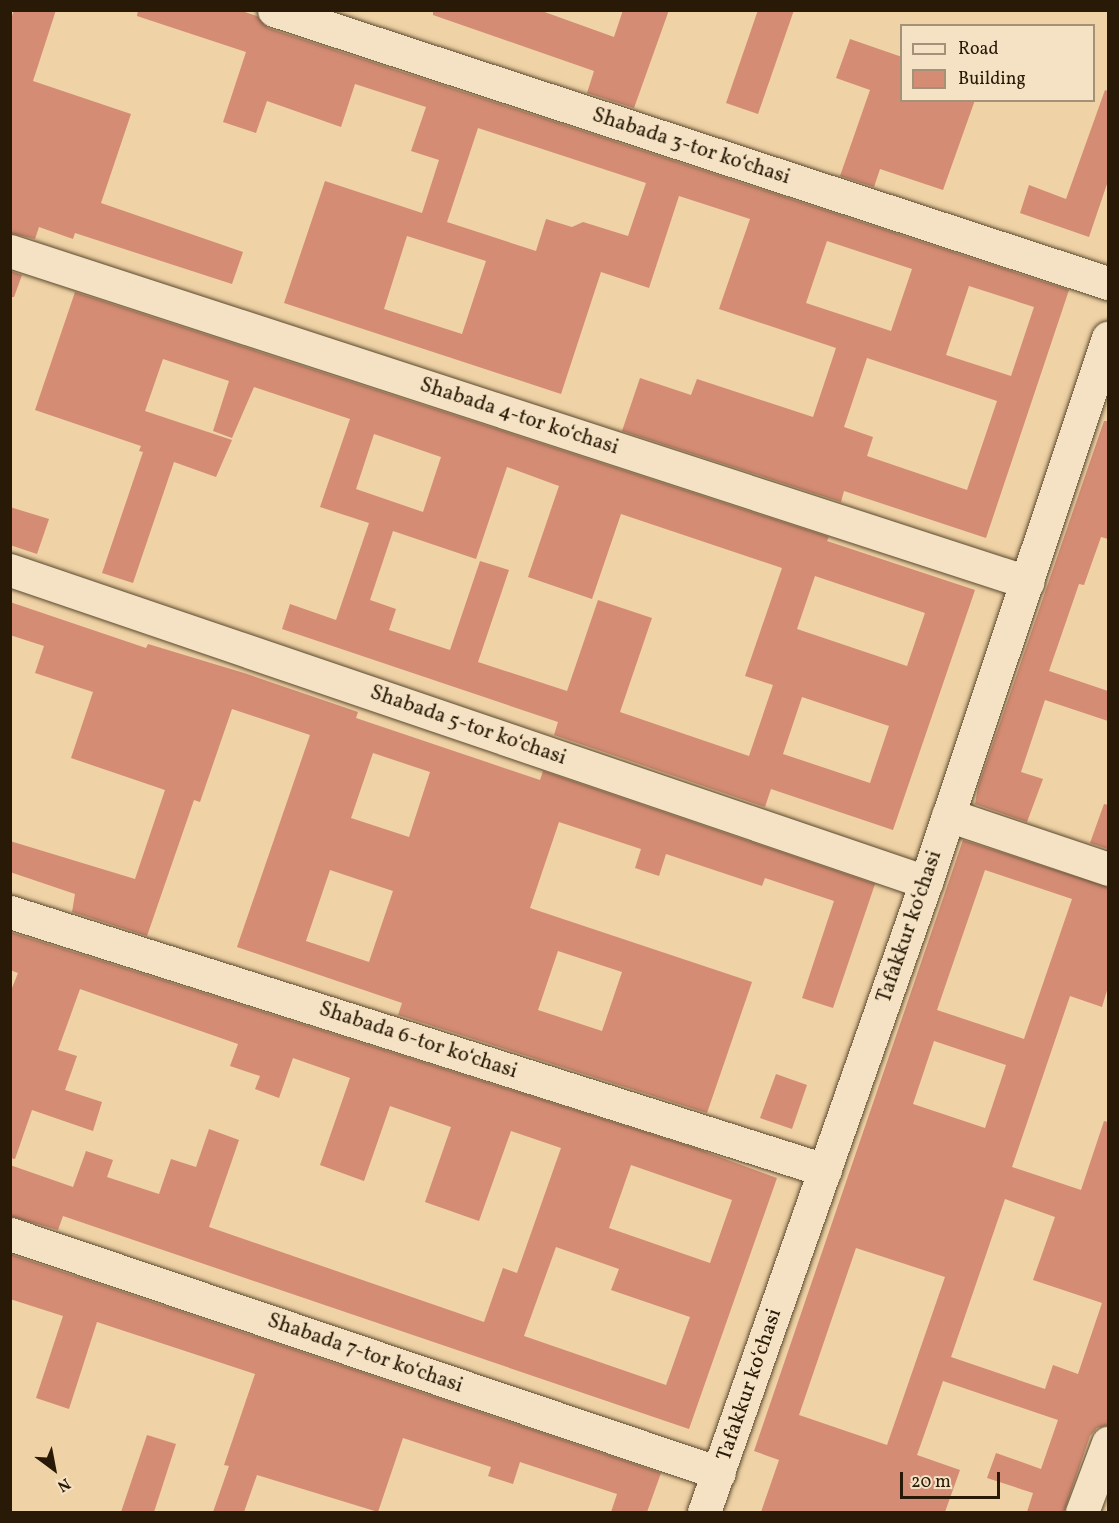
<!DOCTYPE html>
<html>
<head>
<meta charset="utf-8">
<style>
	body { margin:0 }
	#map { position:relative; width:1119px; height:1523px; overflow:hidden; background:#efd2a5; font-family:Vollkorn,serif }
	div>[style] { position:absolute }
	.building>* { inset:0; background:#d48c74 }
	.roads { filter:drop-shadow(0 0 2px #5a482e) drop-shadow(0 0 2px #5a482e) }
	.minor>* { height:33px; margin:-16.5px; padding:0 16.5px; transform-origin:16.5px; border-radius:16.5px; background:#f5e2c4 }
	span { translate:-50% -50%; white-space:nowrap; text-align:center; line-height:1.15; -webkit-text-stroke:4.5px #f5e2c4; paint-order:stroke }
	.street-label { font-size:21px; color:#281a07 }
	.frame { position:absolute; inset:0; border:12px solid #281a07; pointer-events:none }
	.legend { position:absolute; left:900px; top:24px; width:195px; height:78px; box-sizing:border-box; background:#f5e2c4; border:2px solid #a39278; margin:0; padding:8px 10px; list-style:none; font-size:18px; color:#281a07 }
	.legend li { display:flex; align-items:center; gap:12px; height:30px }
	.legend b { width:30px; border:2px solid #a39278 }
	.north { position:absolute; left:24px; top:1439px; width:60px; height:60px; -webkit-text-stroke:4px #f5e2c4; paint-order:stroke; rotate:148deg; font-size:16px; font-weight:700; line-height:24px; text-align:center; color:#281a07 }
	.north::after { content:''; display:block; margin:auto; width:21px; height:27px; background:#281a07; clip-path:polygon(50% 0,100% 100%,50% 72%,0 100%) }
	.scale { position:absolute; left:900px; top:1472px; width:100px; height:27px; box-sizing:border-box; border:3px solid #281a07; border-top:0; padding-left:8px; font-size:18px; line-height:21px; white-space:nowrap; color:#281a07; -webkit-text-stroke:4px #f5e2c4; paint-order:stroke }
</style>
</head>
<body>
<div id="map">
	<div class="building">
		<i style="clip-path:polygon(14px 10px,56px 10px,33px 81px,131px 114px,101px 203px,243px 252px,232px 284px,75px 233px,73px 239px,39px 227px,35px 239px,10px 233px,10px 22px)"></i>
		<i style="clip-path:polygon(evenodd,138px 10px,239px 10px,257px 16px,268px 28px,1069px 290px,986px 538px,844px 491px,841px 502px,622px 431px,640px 378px,691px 395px,697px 379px,813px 417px,836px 348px,719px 309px,750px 219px,679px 196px,649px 288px,601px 272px,561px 394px,284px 303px,325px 181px,422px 213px,439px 160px,411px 151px,426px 107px,355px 84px,341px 127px,267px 101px,256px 133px,223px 122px,246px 52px,137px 16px,138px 10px,478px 128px,646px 183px,628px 236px,583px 222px,572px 227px,546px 219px,536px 251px,447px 222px,478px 128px,138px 10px,407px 236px,486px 261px,462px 334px,384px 309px,407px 236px,138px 10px,827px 241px,912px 269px,891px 331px,806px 303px,827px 241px,138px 10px,969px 286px,1034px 307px,1011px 376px,946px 355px,969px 286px,138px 10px,867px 358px,997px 401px,967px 490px,867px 456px,873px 437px,844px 427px,867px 358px)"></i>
		<i style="clip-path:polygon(433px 10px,539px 10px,614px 37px,623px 10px,669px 10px,634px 108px,587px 93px,594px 71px,433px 15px)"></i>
		<i style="clip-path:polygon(758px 10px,794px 10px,758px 114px,726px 103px)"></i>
		<i style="clip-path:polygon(850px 39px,902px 57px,902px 100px,975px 100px,943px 190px,880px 169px,874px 187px,840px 176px,870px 90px,836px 78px)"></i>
		<i style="clip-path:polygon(1105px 90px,1108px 91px,1108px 181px,1089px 237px,1020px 213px,1029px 185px,1066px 199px)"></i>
		<i style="clip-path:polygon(10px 271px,22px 275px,14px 297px,10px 297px)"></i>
		<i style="clip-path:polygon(evenodd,75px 292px,829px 537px,827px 541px,975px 590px,893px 830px,771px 789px,765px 807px,554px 735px,558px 722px,282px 629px,290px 604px,336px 620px,369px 523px,320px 507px,350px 419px,254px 387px,232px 438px,213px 431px,229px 381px,163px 359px,145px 411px,232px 440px,216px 477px,174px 462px,133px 583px,102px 573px,143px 452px,139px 451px,141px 446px,35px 410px,75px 292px,374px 434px,441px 457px,423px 512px,356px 489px,374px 434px,75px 292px,507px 467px,559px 486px,528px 577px,592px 599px,621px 514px,782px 568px,745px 676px,773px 685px,749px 756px,620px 712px,652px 618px,598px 600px,567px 691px,478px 662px,509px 570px,480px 561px,450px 650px,389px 630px,396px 609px,370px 600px,393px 531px,476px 559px,507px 467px,75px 292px,815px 576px,925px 613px,907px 666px,797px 629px,815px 576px,75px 292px,802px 697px,889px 726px,870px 783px,783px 754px,802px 697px)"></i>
		<i style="clip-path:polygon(1104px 421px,1108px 421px,1108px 539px,1101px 537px,1084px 585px,1079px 584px,1049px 671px,1108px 691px,1108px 721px,1045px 700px,1021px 772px,1043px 779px,1027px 822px,975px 804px,978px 787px)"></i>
		<i style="clip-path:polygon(10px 507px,49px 519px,37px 554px,10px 545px)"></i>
		<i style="clip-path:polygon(evenodd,10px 602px,146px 648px,148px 644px,244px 673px,358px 712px,356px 718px,540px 780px,543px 771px,875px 884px,833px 1008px,802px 998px,834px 901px,765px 878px,762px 886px,666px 854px,659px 876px,635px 868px,641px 849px,559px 822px,530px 908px,752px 982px,707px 1113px,398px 1015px,402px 1003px,237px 947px,310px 735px,232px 709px,200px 802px,194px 800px,147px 936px,72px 912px,75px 894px,10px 872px,10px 841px,135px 879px,165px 790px,71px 758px,93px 692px,35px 673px,44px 646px,10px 635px,10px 602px,373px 753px,430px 772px,409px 837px,351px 818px,373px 753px,10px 602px,330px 870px,393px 891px,369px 962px,306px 941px,330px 870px,10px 602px,558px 951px,622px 972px,602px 1031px,538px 1010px,558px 951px)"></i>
		<i style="clip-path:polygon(1104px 804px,1108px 805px,1108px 849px,1090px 843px)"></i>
		<i style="clip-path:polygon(evenodd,963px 840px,1108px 887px,1108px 987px,1102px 1007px,1070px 996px,1012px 1167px,1081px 1190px,1104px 1121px,1108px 1122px,1108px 1425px,1097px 1428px,1090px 1436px,1064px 1512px,1027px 1512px,1033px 1493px,987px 1478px,996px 1453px,1041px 1469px,1058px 1420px,943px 1381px,917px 1455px,960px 1470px,945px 1512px,761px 1512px,779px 1460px,754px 1451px,963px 840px,985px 870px,1072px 899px,1024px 1039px,937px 1010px,985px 870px,963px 840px,934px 1041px,1006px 1065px,985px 1128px,913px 1104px,934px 1041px,963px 840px,1005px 1199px,1055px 1217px,1033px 1280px,1102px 1303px,1078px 1374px,1053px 1365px,1045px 1389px,951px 1357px,1005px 1199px,963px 840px,856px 1248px,945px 1277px,887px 1445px,799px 1415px,856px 1248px)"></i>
		<i style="clip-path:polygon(evenodd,10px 932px,695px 1148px,777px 1178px,689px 1429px,63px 1216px,58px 1230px,10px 1216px,10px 1165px,73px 1187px,86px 1151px,113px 1160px,107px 1177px,159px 1194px,171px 1159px,196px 1167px,209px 1129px,239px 1140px,209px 1227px,484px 1322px,503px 1268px,517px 1273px,561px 1148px,511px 1131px,479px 1221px,425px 1202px,451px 1127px,390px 1106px,364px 1181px,320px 1165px,350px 1078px,293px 1058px,279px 1098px,255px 1089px,260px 1076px,230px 1066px,238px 1044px,80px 989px,58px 1050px,77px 1056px,65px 1090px,102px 1102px,93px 1131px,32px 1110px,15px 1159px,10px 1158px,10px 993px,18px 973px,10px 970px,10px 932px,631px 1165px,732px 1200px,710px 1263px,609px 1228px,631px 1165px,10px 932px,556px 1247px,619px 1269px,611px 1290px,690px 1317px,666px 1385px,524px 1336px,556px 1247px)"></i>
		<i style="clip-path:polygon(776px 1074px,807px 1085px,792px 1129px,760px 1118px)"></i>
		<i style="clip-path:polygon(10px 1254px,661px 1473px,647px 1512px,611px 1512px,617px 1494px,520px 1462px,513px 1484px,488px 1476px,491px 1467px,403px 1438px,378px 1512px,257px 1475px,244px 1512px,213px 1512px,229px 1466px,224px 1465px,255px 1374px,97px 1322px,69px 1409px,36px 1398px,63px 1316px,10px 1299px)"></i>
		<i style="clip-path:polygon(147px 1435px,176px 1444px,154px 1512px,121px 1512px)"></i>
	</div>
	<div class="roads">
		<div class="minor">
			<i style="left:274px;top:10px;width:878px;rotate:18.13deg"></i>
			<i style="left:10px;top:251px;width:1070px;rotate:18.03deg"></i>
			<i style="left:10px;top:570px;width:968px;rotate:18.81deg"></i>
			<i style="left:948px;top:815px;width:169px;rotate:18.6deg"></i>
			<i style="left:10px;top:912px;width:855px;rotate:17.57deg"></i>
			<i style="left:10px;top:1234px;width:748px;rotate:18.63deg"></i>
			<i style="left:704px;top:1512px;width:668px;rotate:-70.59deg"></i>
			<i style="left:926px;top:882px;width:574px;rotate:-71.5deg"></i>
			<i style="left:1082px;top:1512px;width:74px;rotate:-69.4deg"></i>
		</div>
	</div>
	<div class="street-label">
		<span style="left:691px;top:147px;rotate:18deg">Shabada 3-tor koʻchasi</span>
		<span style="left:519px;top:417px;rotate:18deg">Shabada 4-tor koʻchasi</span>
		<span style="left:468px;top:726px;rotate:19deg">Shabada 5-tor koʻchasi</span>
		<span style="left:910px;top:927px;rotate:-71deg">Tafakkur koʻchasi</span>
		<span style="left:418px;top:1041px;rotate:18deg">Shabada 6-tor koʻchasi</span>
		<span style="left:365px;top:1354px;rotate:19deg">Shabada 7-tor koʻchasi</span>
		<span style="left:750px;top:1385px;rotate:-71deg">Tafakkur koʻchasi</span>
	</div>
	<div class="frame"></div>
	<ul class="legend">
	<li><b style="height:8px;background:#f5e2c4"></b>Road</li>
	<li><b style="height:16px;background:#d48c74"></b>Building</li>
	</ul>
	<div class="north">N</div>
	<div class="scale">20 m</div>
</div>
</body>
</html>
